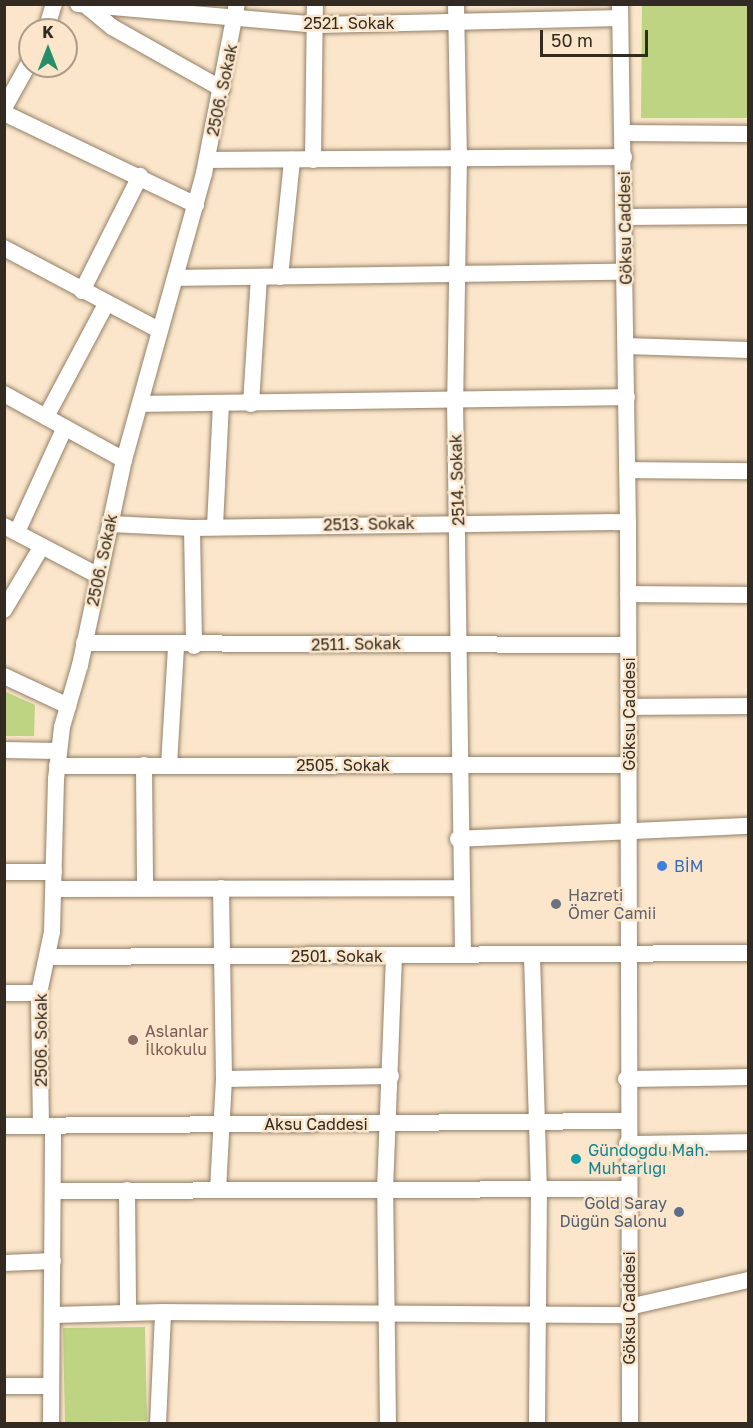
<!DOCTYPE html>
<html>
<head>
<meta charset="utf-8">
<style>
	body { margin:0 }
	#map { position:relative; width:753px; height:1428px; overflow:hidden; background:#fbe6cb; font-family:"Golos Text",sans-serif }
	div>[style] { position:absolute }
	.green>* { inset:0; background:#bed482 }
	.roads { filter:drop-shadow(0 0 2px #938067) drop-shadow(0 0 2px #938067) }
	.minor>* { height:16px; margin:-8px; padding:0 8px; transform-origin:8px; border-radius:8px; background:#fff }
	.dots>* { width:16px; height:16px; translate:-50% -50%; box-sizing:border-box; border:3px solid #fbe6cb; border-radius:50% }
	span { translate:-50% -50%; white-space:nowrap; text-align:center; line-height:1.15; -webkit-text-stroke:5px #fbe6cb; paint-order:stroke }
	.street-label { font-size:16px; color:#332b21 }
	.shop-label { font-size:16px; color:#366cbe }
	.left { translate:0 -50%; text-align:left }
	.worship-label { font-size:16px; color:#5b616d }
	.education-label { font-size:16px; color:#785e54 }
	.culture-label { font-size:16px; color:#0d838f }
	.service-label { font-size:16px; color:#4e5e75 }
	.right { translate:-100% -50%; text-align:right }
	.frame { position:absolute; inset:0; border:6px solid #332b21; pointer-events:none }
	.north { position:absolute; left:18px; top:18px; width:60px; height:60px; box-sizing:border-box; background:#fbe6cb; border:2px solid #ab9b87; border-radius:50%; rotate:0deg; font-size:16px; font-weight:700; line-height:24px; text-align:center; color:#332b21 }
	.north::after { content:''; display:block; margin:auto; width:21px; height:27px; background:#278d68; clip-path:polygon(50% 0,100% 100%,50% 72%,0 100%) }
	.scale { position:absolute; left:540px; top:30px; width:108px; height:27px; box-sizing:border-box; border:3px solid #332b21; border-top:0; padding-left:8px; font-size:18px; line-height:21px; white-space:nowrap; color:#332b21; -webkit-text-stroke:4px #fbe6cb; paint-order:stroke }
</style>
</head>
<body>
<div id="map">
	<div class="green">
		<i style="clip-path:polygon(642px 5px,748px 5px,748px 118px,641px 118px)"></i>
		<i style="clip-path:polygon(4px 691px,35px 705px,34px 736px,5px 736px)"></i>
		<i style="clip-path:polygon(145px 1327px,147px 1421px,65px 1422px,63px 1328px)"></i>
	</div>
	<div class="roads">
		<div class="minor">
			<i style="left:78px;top:4px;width:239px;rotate:5deg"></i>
			<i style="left:316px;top:25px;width:304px;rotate:-1.3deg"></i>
			<i style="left:456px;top:4px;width:153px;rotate:88.9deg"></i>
			<i style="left:459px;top:157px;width:243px;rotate:90.9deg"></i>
			<i style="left:455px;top:400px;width:555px;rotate:89.17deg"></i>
			<i style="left:620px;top:4px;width:518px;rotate:89.12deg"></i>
			<i style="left:628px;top:522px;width:902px;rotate:89.87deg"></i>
			<i style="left:88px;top:7px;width:31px;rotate:40deg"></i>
			<i style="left:112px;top:27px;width:126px;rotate:29.4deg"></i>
			<i style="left:46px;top:30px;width:27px;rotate:-73deg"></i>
			<i style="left:4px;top:108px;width:54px;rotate:-61deg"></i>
			<i style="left:4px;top:113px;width:213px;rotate:25.6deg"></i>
			<i style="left:624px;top:133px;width:124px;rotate:0.5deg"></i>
			<i style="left:207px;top:160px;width:417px;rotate:-0.4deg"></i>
			<i style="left:313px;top:160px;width:156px;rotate:-89.3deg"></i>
			<i style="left:625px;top:217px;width:123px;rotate:-0.5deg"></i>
			<i style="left:4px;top:248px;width:175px;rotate:27.9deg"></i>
			<i style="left:280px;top:277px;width:118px;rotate:-84.1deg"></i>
			<i style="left:176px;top:278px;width:449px;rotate:-0.8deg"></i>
			<i style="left:82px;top:291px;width:129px;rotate:-63.2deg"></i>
			<i style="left:626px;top:346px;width:122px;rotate:1.9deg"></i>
			<i style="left:4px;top:394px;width:137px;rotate:28.8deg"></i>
			<i style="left:142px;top:404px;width:485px;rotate:-0.8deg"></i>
			<i style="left:251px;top:404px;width:126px;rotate:-86.4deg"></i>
			<i style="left:46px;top:417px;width:128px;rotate:-62deg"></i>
			<i style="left:627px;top:470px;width:121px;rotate:0.5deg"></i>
			<i style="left:111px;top:524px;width:81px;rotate:2.8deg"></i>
			<i style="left:192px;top:528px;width:436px;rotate:-0.8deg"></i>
			<i style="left:4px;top:526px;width:107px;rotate:27.8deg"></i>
			<i style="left:215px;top:526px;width:122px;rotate:-87.2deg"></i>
			<i style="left:192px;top:528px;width:118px;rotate:89deg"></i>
			<i style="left:17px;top:532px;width:115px;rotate:-65.4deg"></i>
			<i style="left:628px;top:594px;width:120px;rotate:0.5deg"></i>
			<i style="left:4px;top:610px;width:74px;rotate:-59.3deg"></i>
			<i style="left:84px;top:643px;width:544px;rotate:0.21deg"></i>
			<i style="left:4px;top:676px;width:71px;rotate:25.1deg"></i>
			<i style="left:629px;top:707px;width:119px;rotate:-0.5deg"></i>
			<i style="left:4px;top:750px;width:55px;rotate:1deg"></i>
			<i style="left:144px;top:765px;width:123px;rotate:89.5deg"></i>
			<i style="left:169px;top:765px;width:119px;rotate:-86.6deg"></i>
			<i style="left:57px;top:766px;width:572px;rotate:-0.1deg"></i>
			<i style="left:458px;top:839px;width:290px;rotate:-2.6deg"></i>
			<i style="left:4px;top:872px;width:50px"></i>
			<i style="left:54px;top:889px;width:408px;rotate:-0.1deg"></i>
			<i style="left:532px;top:956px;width:235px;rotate:88.3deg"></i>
			<i style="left:539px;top:1191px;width:233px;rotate:90.5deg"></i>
			<i style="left:47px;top:957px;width:701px;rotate:-0.33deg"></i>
			<i style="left:4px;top:993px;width:35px"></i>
			<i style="left:224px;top:1079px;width:167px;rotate:-1deg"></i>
			<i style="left:626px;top:1079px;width:122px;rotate:-0.9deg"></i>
			<i style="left:4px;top:1126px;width:623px;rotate:-0.46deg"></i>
			<i style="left:41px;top:1126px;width:133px;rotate:-90.9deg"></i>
			<i style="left:39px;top:993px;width:62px;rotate:-78deg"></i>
			<i style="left:52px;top:932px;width:153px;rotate:-88.5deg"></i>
			<i style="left:56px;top:779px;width:52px;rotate:-83.4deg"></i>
			<i style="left:62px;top:727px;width:65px;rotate:-73.8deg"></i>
			<i style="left:80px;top:665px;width:210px;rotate:-77.9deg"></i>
			<i style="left:124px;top:460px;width:298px;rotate:-74.4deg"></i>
			<i style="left:204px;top:173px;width:172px;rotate:-79deg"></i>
			<i style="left:627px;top:1144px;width:121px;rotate:-0.9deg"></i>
			<i style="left:127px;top:1190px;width:122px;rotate:89.5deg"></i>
			<i style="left:218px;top:1190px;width:111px;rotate:-86.9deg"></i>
			<i style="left:224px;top:1079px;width:191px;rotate:-90.9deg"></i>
			<i style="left:53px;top:1191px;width:575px;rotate:-0.2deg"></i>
			<i style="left:4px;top:1263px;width:49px;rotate:-2.3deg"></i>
			<i style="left:629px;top:1307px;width:122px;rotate:-12.8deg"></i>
			<i style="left:53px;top:1315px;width:110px;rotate:-1.6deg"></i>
			<i style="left:163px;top:1312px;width:466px;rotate:0.4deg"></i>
			<i style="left:4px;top:1386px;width:47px"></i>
			<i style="left:51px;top:1424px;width:298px;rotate:-89.6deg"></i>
			<i style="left:158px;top:1424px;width:112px;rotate:-87.4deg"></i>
			<i style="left:388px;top:1424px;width:234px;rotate:-90.7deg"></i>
			<i style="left:385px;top:1190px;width:234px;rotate:-87.8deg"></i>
		</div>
	</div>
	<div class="dots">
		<i style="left:662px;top:866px;background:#3f7fe0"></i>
		<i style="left:556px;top:904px;background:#6b7280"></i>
		<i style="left:133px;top:1040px;background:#8d6e63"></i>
		<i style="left:576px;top:1159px;background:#0f9aa8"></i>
		<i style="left:679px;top:1212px;background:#5c6f8a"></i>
	</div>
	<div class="street-label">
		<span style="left:349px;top:23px">2521. Sokak</span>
		<span style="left:222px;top:90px;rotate:-78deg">2506. Sokak</span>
		<span style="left:625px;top:228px;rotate:-91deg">Göksu Caddesi</span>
		<span style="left:457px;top:480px;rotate:-92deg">2514. Sokak</span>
		<span style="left:369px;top:524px;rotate:-1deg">2513. Sokak</span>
		<span style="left:102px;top:560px;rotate:-78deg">2506. Sokak</span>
		<span style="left:356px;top:644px;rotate:-1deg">2511. Sokak</span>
		<span style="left:629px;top:714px;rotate:-90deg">Göksu Caddesi</span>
		<span style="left:343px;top:765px">2505. Sokak</span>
		<span style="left:337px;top:956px">2501. Sokak</span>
		<span style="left:41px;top:1040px;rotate:-90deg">2506. Sokak</span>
		<span style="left:316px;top:1124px">Aksu Caddesi</span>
		<span style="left:629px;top:1308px;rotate:-90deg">Göksu Caddesi</span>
	</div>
	<div class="shop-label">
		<span class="left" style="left:674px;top:866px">BİM</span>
	</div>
	<div class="worship-label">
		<span class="left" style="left:568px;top:904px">Hazreti<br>Ömer Camii</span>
	</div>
	<div class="education-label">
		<span class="left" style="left:145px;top:1040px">Aslanlar<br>İlkokulu</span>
	</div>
	<div class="culture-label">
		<span class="left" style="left:588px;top:1159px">Gündoğdu Mah.<br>Muhtarlığı</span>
	</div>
	<div class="service-label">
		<span class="right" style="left:667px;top:1212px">Gold Saray<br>Düğün Salonu</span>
	</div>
	<div class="frame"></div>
	<div class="north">K</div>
	<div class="scale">50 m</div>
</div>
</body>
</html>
